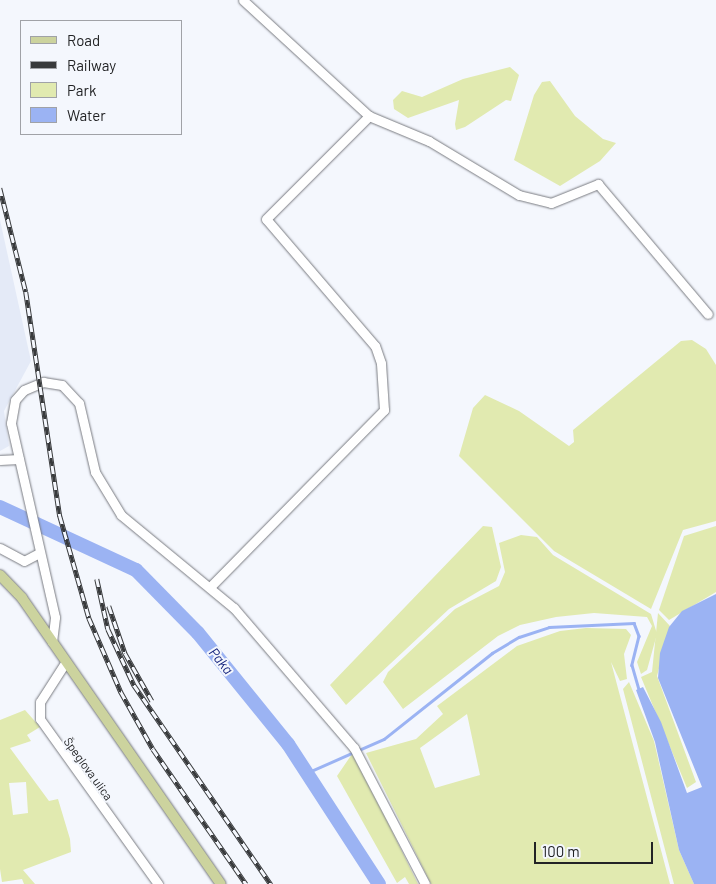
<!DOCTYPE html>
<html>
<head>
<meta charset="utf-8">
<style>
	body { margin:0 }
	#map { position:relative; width:716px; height:884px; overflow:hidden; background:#f4f7fd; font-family:Barlow,sans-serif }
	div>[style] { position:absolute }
	.built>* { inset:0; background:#e4eaf7 }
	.green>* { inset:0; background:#e1eab0 }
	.water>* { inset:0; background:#9bb3f3 }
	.stream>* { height:2.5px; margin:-1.25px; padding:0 1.25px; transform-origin:1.25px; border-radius:1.25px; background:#9bb3f3 }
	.river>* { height:14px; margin:-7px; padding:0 7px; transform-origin:7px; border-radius:7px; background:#9bb3f3 }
	.roads { filter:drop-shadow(0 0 1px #797b81) drop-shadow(0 0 1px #797b81) }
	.minor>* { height:9px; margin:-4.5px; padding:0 4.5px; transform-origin:4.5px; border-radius:4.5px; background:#fff }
	.major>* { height:10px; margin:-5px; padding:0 5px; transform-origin:5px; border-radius:5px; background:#ccd39e }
	.rail>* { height:4.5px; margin-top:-2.25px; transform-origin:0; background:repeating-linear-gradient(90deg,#f4f7fd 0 8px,#383a3c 0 16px); box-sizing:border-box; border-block:1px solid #383a3c }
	span { translate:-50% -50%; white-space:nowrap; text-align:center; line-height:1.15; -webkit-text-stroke:4px #f4f7fd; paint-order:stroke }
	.street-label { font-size:12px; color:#222325 }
	.water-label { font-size:14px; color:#16257e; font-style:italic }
	.legend { position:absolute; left:20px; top:20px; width:162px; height:115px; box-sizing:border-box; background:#f4f7fd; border:1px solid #a0a2a7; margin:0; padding:6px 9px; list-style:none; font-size:15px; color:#222325 }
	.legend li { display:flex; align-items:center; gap:10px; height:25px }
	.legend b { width:25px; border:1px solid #a0a2a7 }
	.scale { position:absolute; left:534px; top:842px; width:119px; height:22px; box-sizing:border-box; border:2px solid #222325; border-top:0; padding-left:6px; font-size:15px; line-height:18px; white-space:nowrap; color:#222325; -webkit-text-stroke:4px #f4f7fd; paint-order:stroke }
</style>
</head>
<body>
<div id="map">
	<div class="built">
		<i style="clip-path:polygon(0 220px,31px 361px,4px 411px,9px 446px,0 451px)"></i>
	</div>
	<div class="green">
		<i style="clip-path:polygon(510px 67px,519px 75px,511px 101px,506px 100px,465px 127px,456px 130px,455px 124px,459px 100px,408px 118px,394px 109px,393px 100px,402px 91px,422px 97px,463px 79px)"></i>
		<i style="clip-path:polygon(550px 81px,575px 116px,603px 139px,616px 143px,600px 161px,560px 186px,514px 160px,534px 95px,542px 82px)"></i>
		<i style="clip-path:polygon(692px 340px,706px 349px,716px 365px,716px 521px,683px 530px,651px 609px,554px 551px,459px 456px,473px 408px,485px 395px,519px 411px,569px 446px,574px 442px,573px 430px,681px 341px)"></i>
		<i style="clip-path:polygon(483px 526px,492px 527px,501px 567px,496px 581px,449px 609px,346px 705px,330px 685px)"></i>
		<i style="clip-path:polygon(716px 526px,716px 592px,669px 620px,659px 610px,684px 536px)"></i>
		<i style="clip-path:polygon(521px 535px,537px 537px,553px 555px,651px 614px,657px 634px,647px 670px,641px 674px,637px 662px,652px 626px,647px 617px,594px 613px,556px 617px,520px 625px,498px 636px,403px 709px,383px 682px,388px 672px,455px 609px,499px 586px,505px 572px,499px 543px)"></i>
		<i style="clip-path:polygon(658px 613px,670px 626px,657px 676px,696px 782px,687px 788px,641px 677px,652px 672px)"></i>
		<i style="clip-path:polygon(evenodd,586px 628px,626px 629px,631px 635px,624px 654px,627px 679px,620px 681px,611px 662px,670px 884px,431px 884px,366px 753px,416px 739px,443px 714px,437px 706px,517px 646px,560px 631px,586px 628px,467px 714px,480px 775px,435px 788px,420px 748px,467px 714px)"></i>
		<i style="clip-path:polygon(629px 682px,654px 741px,679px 850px,694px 884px,674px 884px,623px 689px)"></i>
		<i style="clip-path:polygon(evenodd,25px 710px,40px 727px,27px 735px,31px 741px,10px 748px,49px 801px,58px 799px,70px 839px,71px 852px,23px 870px,35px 884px,24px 884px,22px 879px,2px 882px,0 869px,0 720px,25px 710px,26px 782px,28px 813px,13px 815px,9px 783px,26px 782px)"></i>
		<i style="clip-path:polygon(352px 754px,390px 827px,418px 884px,409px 884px,405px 877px,397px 883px,337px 776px)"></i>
	</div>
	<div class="water">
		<i style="clip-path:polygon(716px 594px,716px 884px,694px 884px,679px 850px,655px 742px,636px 690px,643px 687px,661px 722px,687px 793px,702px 787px,658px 678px,660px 653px,669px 627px,682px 611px)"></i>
	</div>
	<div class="stream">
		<i style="left:359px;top:750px;width:27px;rotate:-24deg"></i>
		<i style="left:384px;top:739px;width:138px;rotate:-38.5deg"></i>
		<i style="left:492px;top:653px;width:31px;rotate:-31deg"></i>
		<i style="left:519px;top:637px;width:32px;rotate:-18deg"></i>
		<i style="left:549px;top:627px;width:85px;rotate:-2.7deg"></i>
		<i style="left:634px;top:623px;width:14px;rotate:69deg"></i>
		<i style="left:639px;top:636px;width:30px;rotate:104deg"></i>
		<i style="left:632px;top:665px;width:25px;rotate:74deg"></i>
		<i style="left:309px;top:772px;width:49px;rotate:-24deg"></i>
	</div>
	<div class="river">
		<i style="left:0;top:507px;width:150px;rotate:24.9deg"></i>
		<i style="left:136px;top:570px;width:88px;rotate:45.5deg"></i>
		<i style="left:198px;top:633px;width:143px;rotate:51deg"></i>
		<i style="left:288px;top:744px;width:167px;rotate:57deg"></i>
	</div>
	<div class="roads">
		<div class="minor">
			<i style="left:369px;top:116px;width:65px;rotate:22.6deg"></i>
			<i style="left:429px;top:141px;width:105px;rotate:31deg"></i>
			<i style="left:519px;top:195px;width:33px;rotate:14deg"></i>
			<i style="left:551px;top:203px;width:51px;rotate:-22deg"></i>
			<i style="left:598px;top:184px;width:170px;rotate:49.8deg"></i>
			<i style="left:0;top:460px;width:19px;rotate:-3deg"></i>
			<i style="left:0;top:548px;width:27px;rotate:28deg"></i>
			<i style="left:24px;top:561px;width:15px;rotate:-28deg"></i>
			<i style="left:211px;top:586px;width:247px;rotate:-45.5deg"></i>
			<i style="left:384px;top:410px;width:47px;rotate:-93.7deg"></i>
			<i style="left:381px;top:363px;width:18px;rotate:-109deg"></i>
			<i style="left:375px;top:346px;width:167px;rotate:-130.6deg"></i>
			<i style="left:266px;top:219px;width:146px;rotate:-45deg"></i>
			<i style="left:369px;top:116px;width:171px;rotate:-137.4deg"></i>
			<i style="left:52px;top:642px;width:25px;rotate:-83deg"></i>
			<i style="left:55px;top:617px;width:199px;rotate:-102.8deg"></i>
			<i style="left:11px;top:423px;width:23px;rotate:-80deg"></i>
			<i style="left:15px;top:400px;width:13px;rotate:-48deg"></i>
			<i style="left:24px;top:390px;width:21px;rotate:-23deg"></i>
			<i style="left:43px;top:382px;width:19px;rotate:9deg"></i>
			<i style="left:62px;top:385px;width:25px;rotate:47deg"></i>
			<i style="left:79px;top:403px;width:71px;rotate:76.9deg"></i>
			<i style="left:95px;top:472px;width:50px;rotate:58.8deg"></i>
			<i style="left:121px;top:515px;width:146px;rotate:39.5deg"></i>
			<i style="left:234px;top:608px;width:184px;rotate:49.4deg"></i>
			<i style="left:354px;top:748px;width:153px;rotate:62.4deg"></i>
			<i style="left:65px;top:663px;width:46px;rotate:122.7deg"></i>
			<i style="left:40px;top:702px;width:17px;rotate:90deg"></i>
			<i style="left:40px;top:719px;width:203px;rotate:54.4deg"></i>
		</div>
		<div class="major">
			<i style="left:0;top:575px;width:32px;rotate:46deg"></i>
			<i style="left:22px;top:598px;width:348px;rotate:55.2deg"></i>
		</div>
	</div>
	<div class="rail">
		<i style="left:0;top:188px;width:107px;rotate:76deg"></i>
		<i style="left:26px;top:292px;width:227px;rotate:81.4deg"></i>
		<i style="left:60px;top:516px;width:106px;rotate:74.1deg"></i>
		<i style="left:89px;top:618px;width:81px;rotate:66.6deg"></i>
		<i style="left:121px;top:692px;width:65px;rotate:60.7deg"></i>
		<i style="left:153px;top:749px;width:164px;rotate:55.4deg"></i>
		<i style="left:97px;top:579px;width:51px;rotate:77.6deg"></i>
		<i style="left:108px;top:629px;width:62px;rotate:65.1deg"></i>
		<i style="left:134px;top:685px;width:242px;rotate:55.5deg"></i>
		<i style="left:109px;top:606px;width:50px;rotate:71.2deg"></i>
		<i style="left:125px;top:653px;width:55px;rotate:60.6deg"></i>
	</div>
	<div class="street-label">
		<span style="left:88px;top:769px;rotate:54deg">Špeglova ulica</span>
	</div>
	<div class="water-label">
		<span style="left:221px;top:661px;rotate:51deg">Paka</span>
	</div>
	<ul class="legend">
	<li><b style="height:6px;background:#ccd39e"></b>Road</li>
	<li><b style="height:6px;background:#383a3c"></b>Railway</li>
	<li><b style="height:14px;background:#e1eab0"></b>Park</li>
	<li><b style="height:14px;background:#9bb3f3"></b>Water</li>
	</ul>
	<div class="scale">100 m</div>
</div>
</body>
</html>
